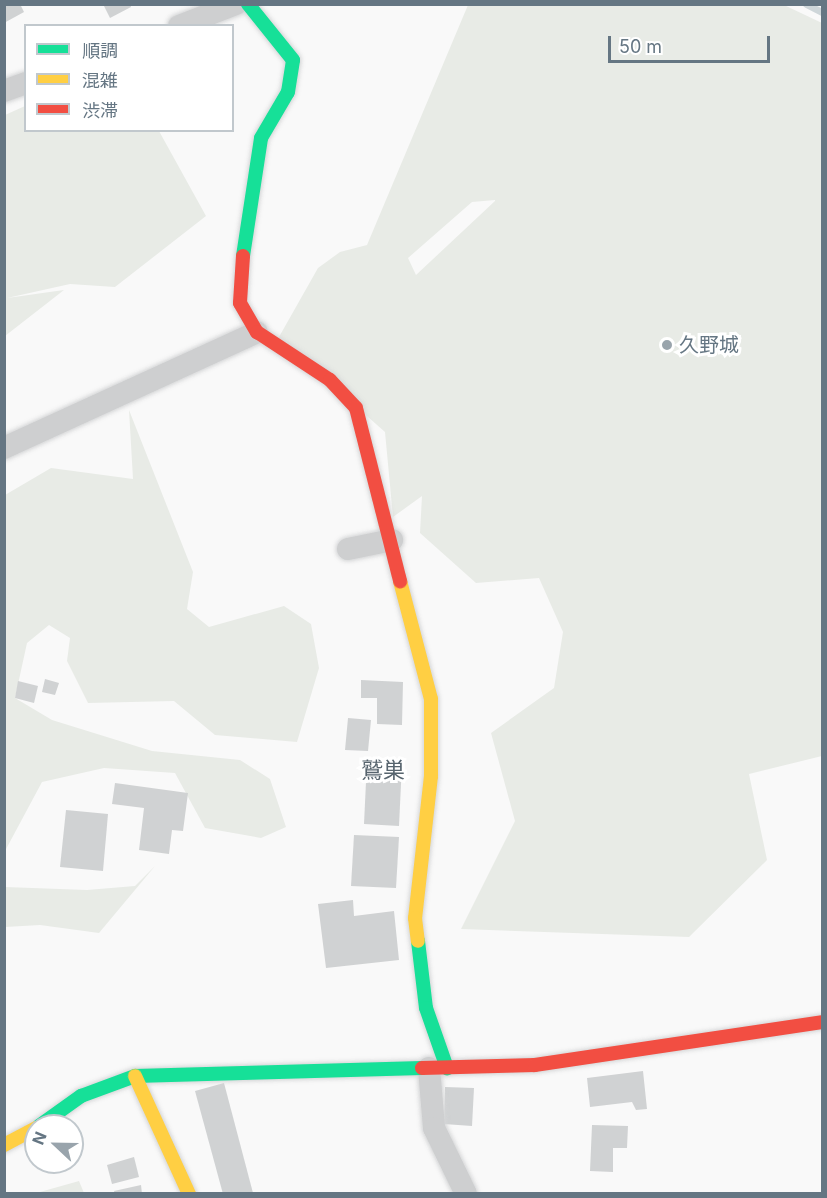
<!DOCTYPE html>
<html>
<head>
<meta charset="utf-8">
<style>
	body { margin:0 }
	#map { position:relative; width:827px; height:1198px; overflow:hidden; background:#f9f9f9; font-family:Inter,"Noto Sans JP",sans-serif }
	div>[style] { position:absolute }
	.green>* { inset:0; background:#e8ebe6 }
	.stream>* { height:7px; margin:-3.5px; padding:0 3.5px; transform-origin:3.5px; border-radius:3.5px; background:#ced6d9 }
	.building>* { inset:0; background:#d0d2d3 }
	.roads { filter:drop-shadow(0 0 2px #d5d6d7) drop-shadow(0 0 2px #d5d6d7) }
	.street>* { height:22px; margin:-11px; padding:0 11px; transform-origin:11px; border-radius:11px; background:#cecfd0 }
	.fast>* { height:14px; margin:-7px; padding:0 7px; transform-origin:7px; border-radius:7px; background:#16e098 }
	.slow>* { height:14px; margin:-7px; padding:0 7px; transform-origin:7px; border-radius:7px; background:#ffcf43 }
	.jam>* { height:14px; margin:-7px; padding:0 7px; transform-origin:7px; border-radius:7px; background:#f24e42 }
	.dots>* { width:16px; height:16px; translate:-50% -50%; box-sizing:border-box; border:3px solid #fff; border-radius:50% }
	span { translate:-50% -50%; white-space:nowrap; text-align:center; line-height:1.15; -webkit-text-stroke:6px #fff; paint-order:stroke }
	.poi-label { font-size:20px; color:#657683 }
	.left { translate:0 -50%; text-align:left }
	.quarter-label { font-size:22px; color:#57646e }
	.frame { position:absolute; inset:0; border:6px solid #657683; pointer-events:none }
	.legend { position:absolute; left:24px; top:24px; width:210px; height:108px; box-sizing:border-box; background:#fff; border:2px solid #c1c8cd; margin:0; padding:8px 10px; list-style:none; font-size:18px; color:#657683 }
	.legend li { display:flex; align-items:center; gap:12px; height:30px }
	.legend b { width:30px; border:2px solid #c1c8cd }
	.north { position:absolute; left:24px; top:1114px; width:60px; height:60px; box-sizing:border-box; background:#fff; border:2px solid #c1c8cd; border-radius:50%; rotate:292deg; font-size:16px; font-weight:700; line-height:24px; text-align:center; color:#657683 }
	.north::after { content:''; display:block; margin:auto; width:21px; height:27px; background:#99a4ac; clip-path:polygon(50% 0,100% 100%,50% 72%,0 100%) }
	.scale { position:absolute; left:608px; top:36px; width:162px; height:27px; box-sizing:border-box; border:3px solid #657683; border-top:0; padding-left:8px; font-size:18px; line-height:21px; white-space:nowrap; color:#657683; -webkit-text-stroke:4px #fff; paint-order:stroke }
</style>
</head>
<body>
<div id="map">
	<div class="green">
		<i style="clip-path:polygon(evenodd,468px 5px,784px 5px,822px 23px,822px 756px,749px 774px,767px 860px,689px 937px,461px 929px,515px 821px,491px 733px,554px 688px,563px 632px,539px 578px,476px 583px,420px 533px,422px 496px,393px 517px,385px 432px,316px 371px,275px 344px,318px 268px,340px 252px,367px 245px,468px 5px,495px 200px,495px 201px,416px 275px,408px 258px,472px 202px,495px 200px)"></i>
		<i style="clip-path:polygon(25px 106px,26px 130px,159px 131px,206px 216px,115px 287px,70px 284px,7px 298px,64px 290px,5px 336px,5px 115px)"></i>
		<i style="clip-path:polygon(129px 410px,193px 572px,187px 609px,209px 627px,284px 606px,311px 624px,319px 668px,297px 742px,215px 735px,174px 701px,88px 703px,67px 661px,70px 638px,49px 625px,27px 643px,15px 698px,52px 720px,152px 751px,240px 760px,270px 779px,286px 827px,261px 838px,205px 828px,175px 773px,104px 768px,42px 782px,5px 851px,5px 495px,51px 468px,133px 479px)"></i>
		<i style="clip-path:polygon(155px 866px,99px 933px,40px 925px,5px 927px,5px 887px,87px 890px,135px 886px)"></i>
		<i style="clip-path:polygon(79px 1181px,84px 1193px,36px 1193px,40px 1192px)"></i>
	</div>
	<div class="stream">
		<i style="left:806px;top:4px;width:18px;rotate:27deg"></i>
	</div>
	<div class="building">
		<i style="clip-path:polygon(4px 4px,20px 4px,24px 12px,4px 23px)"></i>
		<i style="clip-path:polygon(103px 4px,130px 4px,131px 7px,110px 18px)"></i>
		<i style="clip-path:polygon(45px 679px,59px 683px,55px 695px,42px 692px)"></i>
		<i style="clip-path:polygon(361px 680px,403px 682px,402px 725px,377px 724px,377px 698px,361px 698px)"></i>
		<i style="clip-path:polygon(18px 681px,38px 686px,34px 703px,15px 698px)"></i>
		<i style="clip-path:polygon(348px 718px,371px 720px,368px 751px,345px 750px)"></i>
		<i style="clip-path:polygon(367px 761px,402px 763px,399px 826px,364px 824px)"></i>
		<i style="clip-path:polygon(115px 783px,188px 793px,183px 831px,172px 830px,169px 854px,139px 850px,144px 808px,112px 804px)"></i>
		<i style="clip-path:polygon(66px 810px,108px 814px,103px 871px,60px 867px)"></i>
		<i style="clip-path:polygon(354px 835px,399px 837px,396px 888px,351px 886px)"></i>
		<i style="clip-path:polygon(353px 900px,354px 916px,394px 911px,399px 960px,326px 968px,318px 904px)"></i>
		<i style="clip-path:polygon(643px 1071px,647px 1109px,636px 1110px,632px 1102px,590px 1107px,587px 1078px)"></i>
		<i style="clip-path:polygon(224px 1083px,253px 1193px,251px 1194px,223px 1194px,195px 1091px)"></i>
		<i style="clip-path:polygon(445px 1087px,474px 1088px,472px 1126px,444px 1124px)"></i>
		<i style="clip-path:polygon(592px 1125px,628px 1126px,627px 1148px,613px 1148px,613px 1172px,590px 1171px)"></i>
		<i style="clip-path:polygon(134px 1157px,139px 1177px,112px 1184px,107px 1165px)"></i>
		<i style="clip-path:polygon(141px 1185px,142px 1194px,115px 1194px,114px 1191px)"></i>
	</div>
	<div class="roads">
		<div class="street">
			<i style="left:179px;top:26px;width:61px;rotate:-21.1deg"></i>
			<i style="left:4px;top:91px;width:23px;rotate:-20deg"></i>
			<i style="left:4px;top:448px;width:278px;rotate:-24.6deg"></i>
			<i style="left:348px;top:549px;width:45px;rotate:-11.6deg"></i>
			<i style="left:429px;top:1068px;width:60px;rotate:85.2deg"></i>
			<i style="left:434px;top:1128px;width:73px;rotate:64.1deg"></i>
		</div>
		<div class="fast">
			<i style="left:243px;top:256px;width:119px;rotate:-81.3deg"></i>
			<i style="left:261px;top:138px;width:53px;rotate:-59.6deg"></i>
			<i style="left:288px;top:92px;width:32px;rotate:-81deg"></i>
			<i style="left:293px;top:60px;width:72px;rotate:-128.8deg"></i>
			<i style="left:418px;top:941px;width:67px;rotate:83.2deg"></i>
			<i style="left:426px;top:1008px;width:64px;rotate:70.7deg"></i>
			<i style="left:39px;top:1126px;width:52px;rotate:-35.5deg"></i>
			<i style="left:81px;top:1096px;width:58px;rotate:-20.3deg"></i>
			<i style="left:135px;top:1076px;width:287px;rotate:-1.6deg"></i>
		</div>
		<div class="slow">
			<i style="left:400px;top:581px;width:122px;rotate:75.3deg"></i>
			<i style="left:431px;top:699px;width:77px;rotate:90deg"></i>
			<i style="left:431px;top:776px;width:143px;rotate:96.4deg"></i>
			<i style="left:415px;top:918px;width:23px;rotate:83deg"></i>
			<i style="left:135px;top:1076px;width:130px;rotate:65.4deg"></i>
			<i style="left:4px;top:1145px;width:36px;rotate:-28deg"></i>
		</div>
		<div class="jam">
			<i style="left:243px;top:256px;width:47px;rotate:93.7deg"></i>
			<i style="left:240px;top:303px;width:34px;rotate:60deg"></i>
			<i style="left:257px;top:332px;width:87px;rotate:33.3deg"></i>
			<i style="left:330px;top:380px;width:38px;rotate:47deg"></i>
			<i style="left:356px;top:408px;width:179px;rotate:75.7deg"></i>
			<i style="left:422px;top:1068px;width:113px;rotate:-1.5deg"></i>
			<i style="left:535px;top:1065px;width:290px;rotate:-8.5deg"></i>
		</div>
	</div>
	<div class="dots">
		<i style="left:667px;top:345px;background:#99a4ac"></i>
	</div>
	<div class="poi-label">
		<span class="left" style="left:679px;top:345px">久野城</span>
	</div>
	<div class="quarter-label">
		<span style="left:383px;top:771px">鷲巣</span>
	</div>
	<div class="frame"></div>
	<ul class="legend">
	<li><b style="height:8px;background:#16e098"></b>順調</li>
	<li><b style="height:8px;background:#ffcf43"></b>混雑</li>
	<li><b style="height:8px;background:#f24e42"></b>渋滞</li>
	</ul>
	<div class="north">N</div>
	<div class="scale">50 m</div>
</div>
</body>
</html>
